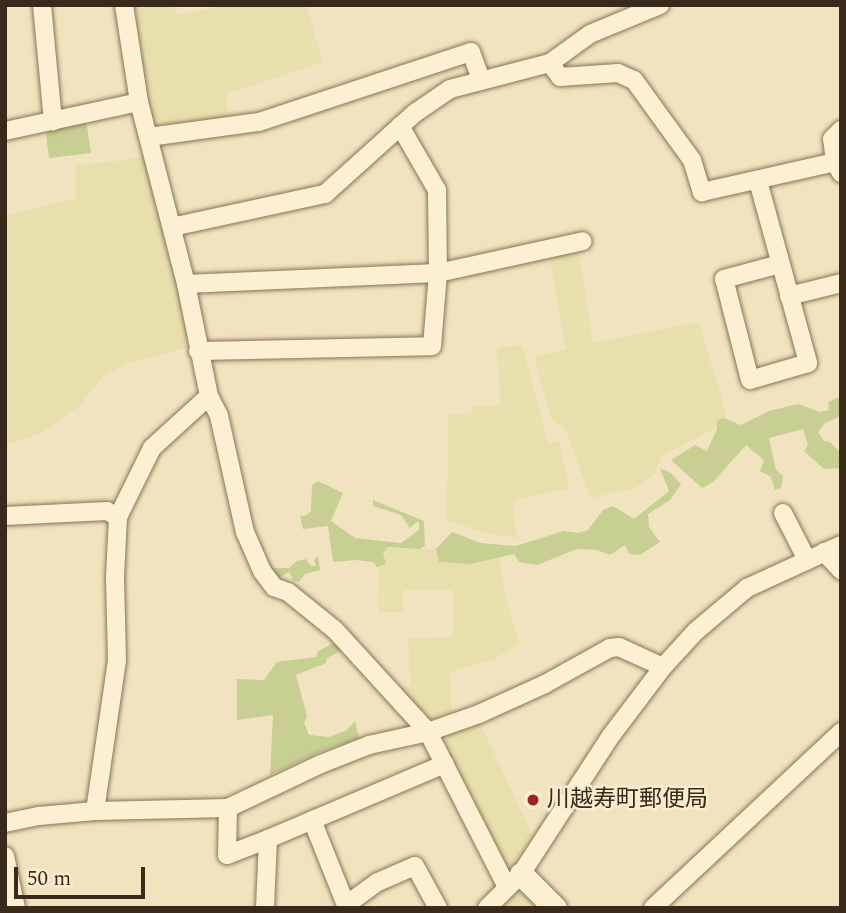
<!DOCTYPE html>
<html>
<head>
<meta charset="utf-8">
<style>
	body { margin:0 }
	#map { position:relative; width:846px; height:913px; overflow:hidden; background:#f1e3bf; font-family:Spectral,"Noto Sans JP",serif }
	div>[style] { position:absolute }
	.farmland>* { inset:0; background:#e7dfac }
	.green>* { inset:0; background:#c7cf92 }
	.roads { filter:drop-shadow(0 0 2px #8a7356) drop-shadow(0 0 2px #8a7356) }
	.minor>* { height:18px; margin:-9px; padding:0 9px; transform-origin:9px; border-radius:9px; background:#fbf0d2 }
	.tertiary>* { height:23px; margin:-11.5px; padding:0 11.5px; transform-origin:11.5px; border-radius:11.5px; background:#fbf0d2 }
	.dots>* { width:19px; height:19px; translate:-50% -50%; box-sizing:border-box; border:4px solid #f8edcf; border-radius:50% }
	span { translate:-50% -50%; white-space:nowrap; text-align:center; line-height:1.15; -webkit-text-stroke:5px #f8edcf; paint-order:stroke }
	.poi-label { font-size:23px; color:#392a1c }
	.left { translate:0 -50%; text-align:left }
	.frame { position:absolute; inset:0; border:7px solid #392a1c; pointer-events:none }
	.scale { position:absolute; left:14px; top:867px; width:131px; height:32px; box-sizing:border-box; border:4px solid #392a1c; border-top:0; padding-left:9px; font-size:21px; line-height:24px; white-space:nowrap; color:#392a1c; -webkit-text-stroke:5px #f8edcf; paint-order:stroke }
</style>
</head>
<body>
<div id="map">
	<div class="farmland">
		<i style="clip-path:polygon(133px 5px,172px 5px,179px 15px,226px 5px,306px 5px,323px 62px,226px 94px,228px 116px,171px 127px,151px 117px)"></i>
		<i style="clip-path:polygon(146px 157px,167px 227px,188px 347px,129px 363px,103px 376px,79px 406px,41px 433px,5px 445px,5px 216px,76px 198px,76px 166px)"></i>
		<i style="clip-path:polygon(574px 251px,579px 256px,593px 343px,699px 322px,728px 421px,662px 456px,655px 473px,637px 487px,591px 498px,564px 426px,552px 421px,534px 357px,566px 349px,550px 258px)"></i>
		<i style="clip-path:polygon(522px 345px,548px 443px,559px 441px,569px 488px,513px 500px,516px 538px,482px 532px,447px 520px,448px 415px,471px 415px,472px 406px,501px 406px,497px 348px)"></i>
		<i style="clip-path:polygon(379px 548px,497px 550px,508px 607px,520px 644px,494px 659px,450px 672px,452px 719px,428px 721px,395px 687px,411px 686px,408px 638px,453px 637px,453px 590px,403px 590px,403px 612px,378px 612px)"></i>
		<i style="clip-path:polygon(479px 721px,533px 836px,512px 865px,505px 864px,445px 742px,448px 733px)"></i>
		<i style="clip-path:polygon(515px 893px,525px 893px,539px 908px,499px 908px)"></i>
	</div>
	<div class="green">
		<i style="clip-path:polygon(86px 120px,91px 153px,49px 158px,46px 134px,50px 128px)"></i>
		<i style="clip-path:polygon(841px 396px,841px 416px,825px 423px,818px 432px,824px 441px,830px 442px,841px 453px,841px 468px,824px 469px,804px 451px,808px 445px,803px 429px,769px 438px,776px 470px,783px 476px,781px 488px,775px 490px,771px 477px,760px 471px,764px 460px,746px 445px,713px 482px,702px 488px,671px 460px,695px 445px,707px 451px,717px 429px,717px 421px,723px 418px,741px 425px,769px 411px,798px 404px,820px 412px,829px 410px,828px 402px)"></i>
		<i style="clip-path:polygon(660px 468px,671px 473px,681px 484px,670px 500px,648px 514px,649px 527px,660px 542px,640px 555px,629px 554px,625px 545px,610px 555px,597px 550px,577px 549px,537px 565px,519px 562px,514px 554px,470px 564px,439px 562px,436px 549px,452px 532px,480px 543px,516px 546px,564px 531px,578px 533px,588px 530px,603px 510px,613px 506px,634px 519px,669px 491px)"></i>
		<i style="clip-path:polygon(318px 481px,343px 493px,331px 521px,355px 538px,401px 543px,419px 530px,419px 523px,416px 522px,410px 528px,401px 515px,373px 506px,373px 500px,424px 521px,425px 545px,420px 549px,388px 547px,383px 553px,386px 564px,377px 567px,373px 562px,356px 560px,333px 562px,328px 526px,303px 529px,300px 516px,293px 517px,307px 515px,311px 511px,312px 485px)"></i>
		<i style="clip-path:polygon(318px 556px,320px 570px,305px 574px,299px 582px,293px 580px,289px 572px,277px 579px,273px 575px,271px 568px,289px 568px,297px 561px,306px 559px,311px 566px,316px 566px,314px 560px)"></i>
		<i style="clip-path:polygon(334px 643px,342px 650px,327px 658px,326px 663px,296px 675px,307px 716px,304px 723px,309px 735px,329px 737px,347px 730px,355px 721px,359px 738px,322px 751px,270px 775px,273px 715px,237px 720px,237px 679px,264px 680px,277px 662px,316px 657px,318px 651px)"></i>
	</div>
	<div class="roads">
		<div class="minor">
			<i style="left:42px;top:5px;width:117px;rotate:84.6deg"></i>
			<i style="left:124px;top:5px;width:98px;rotate:81.2deg"></i>
			<i style="left:550px;top:63px;width:17px;rotate:54deg"></i>
			<i style="left:560px;top:77px;width:58px;rotate:-3.9deg"></i>
			<i style="left:618px;top:73px;width:17px;rotate:24deg"></i>
			<i style="left:634px;top:80px;width:99px;rotate:54.1deg"></i>
			<i style="left:692px;top:160px;width:34px;rotate:73deg"></i>
			<i style="left:702px;top:192px;width:136px;rotate:-12.7deg"></i>
			<i style="left:835px;top:162px;width:13px;rotate:61deg"></i>
			<i style="left:5px;top:131px;width:137px;rotate:-12.2deg"></i>
			<i style="left:139px;top:102px;width:188px;rotate:75.5deg"></i>
			<i style="left:186px;top:284px;width:114px;rotate:78.4deg"></i>
			<i style="left:209px;top:396px;width:22px;rotate:63deg"></i>
			<i style="left:219px;top:416px;width:119px;rotate:77.4deg"></i>
			<i style="left:245px;top:532px;width:43px;rotate:66.4deg"></i>
			<i style="left:262px;top:571px;width:20px;rotate:53deg"></i>
			<i style="left:274px;top:587px;width:15px;rotate:20deg"></i>
			<i style="left:288px;top:592px;width:60px;rotate:39deg"></i>
			<i style="left:335px;top:630px;width:138px;rotate:47.6deg"></i>
			<i style="left:428px;top:732px;width:174px;rotate:63deg"></i>
			<i style="left:149px;top:137px;width:111px;rotate:-7.8deg"></i>
			<i style="left:259px;top:122px;width:223px;rotate:-18.3deg"></i>
			<i style="left:471px;top:52px;width:29px;rotate:70deg"></i>
			<i style="left:835px;top:162px;width:23px;rotate:-97deg"></i>
			<i style="left:832px;top:139px;width:13px;rotate:-45deg"></i>
			<i style="left:758px;top:181px;width:189px;rotate:74.6deg"></i>
			<i style="left:808px;top:363px;width:60px;rotate:163.7deg"></i>
			<i style="left:750px;top:380px;width:104px;rotate:-104.4deg"></i>
			<i style="left:724px;top:279px;width:58px;rotate:-15deg"></i>
			<i style="left:172px;top:227px;width:157px;rotate:-12.2deg"></i>
			<i style="left:325px;top:194px;width:121px;rotate:-42deg"></i>
			<i style="left:415px;top:113px;width:42px;rotate:-34.4deg"></i>
			<i style="left:450px;top:89px;width:103px;rotate:-14.6deg"></i>
			<i style="left:550px;top:63px;width:49px;rotate:-35.9deg"></i>
			<i style="left:590px;top:34px;width:76px;rotate:-22.5deg"></i>
			<i style="left:186px;top:284px;width:252px;rotate:-2.5deg"></i>
			<i style="left:438px;top:273px;width:148px;rotate:-12.4deg"></i>
			<i style="left:789px;top:296px;width:54px;rotate:-14deg"></i>
			<i style="left:198px;top:351px;width:234px;rotate:-1.2deg"></i>
			<i style="left:432px;top:346px;width:73px;rotate:-85.3deg"></i>
			<i style="left:438px;top:273px;width:83px;rotate:-90.7deg"></i>
			<i style="left:437px;top:190px;width:74px;rotate:-120deg"></i>
			<i style="left:783px;top:513px;width:53px;rotate:62.9deg"></i>
			<i style="left:5px;top:516px;width:102px;rotate:-2.8deg"></i>
			<i style="left:107px;top:511px;width:13px;rotate:29deg"></i>
			<i style="left:824px;top:552px;width:25px;rotate:47deg"></i>
			<i style="left:228px;top:808px;width:47px;rotate:91.2deg"></i>
			<i style="left:227px;top:855px;width:44px;rotate:-21.3deg"></i>
			<i style="left:95px;top:811px;width:153px;rotate:-81.7deg"></i>
			<i style="left:117px;top:660px;width:83px;rotate:-91.4deg"></i>
			<i style="left:115px;top:577px;width:60px;rotate:-87.1deg"></i>
			<i style="left:118px;top:517px;width:77px;rotate:-63.8deg"></i>
			<i style="left:152px;top:448px;width:77px;rotate:-42.4deg"></i>
			<i style="left:312px;top:820px;width:92px;rotate:68.2deg"></i>
			<i style="left:346px;top:905px;width:39px;rotate:-36deg"></i>
			<i style="left:378px;top:882px;width:40px;rotate:-23.4deg"></i>
			<i style="left:415px;top:866px;width:48px;rotate:61.3deg"></i>
			<i style="left:5px;top:823px;width:35px;rotate:-12deg"></i>
			<i style="left:39px;top:816px;width:56px;rotate:-5.1deg"></i>
			<i style="left:95px;top:811px;width:133px;rotate:-1.3deg"></i>
			<i style="left:228px;top:808px;width:103px;rotate:-25.3deg"></i>
			<i style="left:321px;top:764px;width:52px;rotate:-21.6deg"></i>
			<i style="left:369px;top:745px;width:60px;rotate:-12.4deg"></i>
			<i style="left:428px;top:732px;width:54px;rotate:-19.4deg"></i>
			<i style="left:479px;top:714px;width:72px;rotate:-24.4deg"></i>
			<i style="left:545px;top:684px;width:74px;rotate:-29deg"></i>
			<i style="left:610px;top:648px;width:9px;rotate:-6deg"></i>
			<i style="left:619px;top:647px;width:48px;rotate:24.4deg"></i>
			<i style="left:5px;top:856px;width:53px;rotate:78.1deg"></i>
			<i style="left:265px;top:908px;width:69px;rotate:-87.5deg"></i>
			<i style="left:268px;top:839px;width:192px;rotate:-23deg"></i>
			<i style="left:487px;top:908px;width:48px;rotate:-45deg"></i>
			<i style="left:521px;top:874px;width:163px;rotate:-57deg"></i>
			<i style="left:610px;top:737px;width:88px;rotate:-52.9deg"></i>
			<i style="left:663px;top:667px;width:49px;rotate:-47.5deg"></i>
			<i style="left:696px;top:631px;width:67px;rotate:-40.1deg"></i>
			<i style="left:747px;top:588px;width:103px;rotate:-24.6deg"></i>
			<i style="left:653px;top:908px;width:258px;rotate:-43.1deg"></i>
		</div>
		<div class="tertiary">
			<i style="left:521px;top:874px;width:48px;rotate:45deg"></i>
		</div>
	</div>
	<div class="dots">
		<i style="left:533px;top:800px;background:#9d2422"></i>
	</div>
	<div class="poi-label">
		<span class="left" style="left:547px;top:800px">川越寿町郵便局</span>
	</div>
	<div class="frame"></div>
	<div class="scale">50 m</div>
</div>
</body>
</html>
